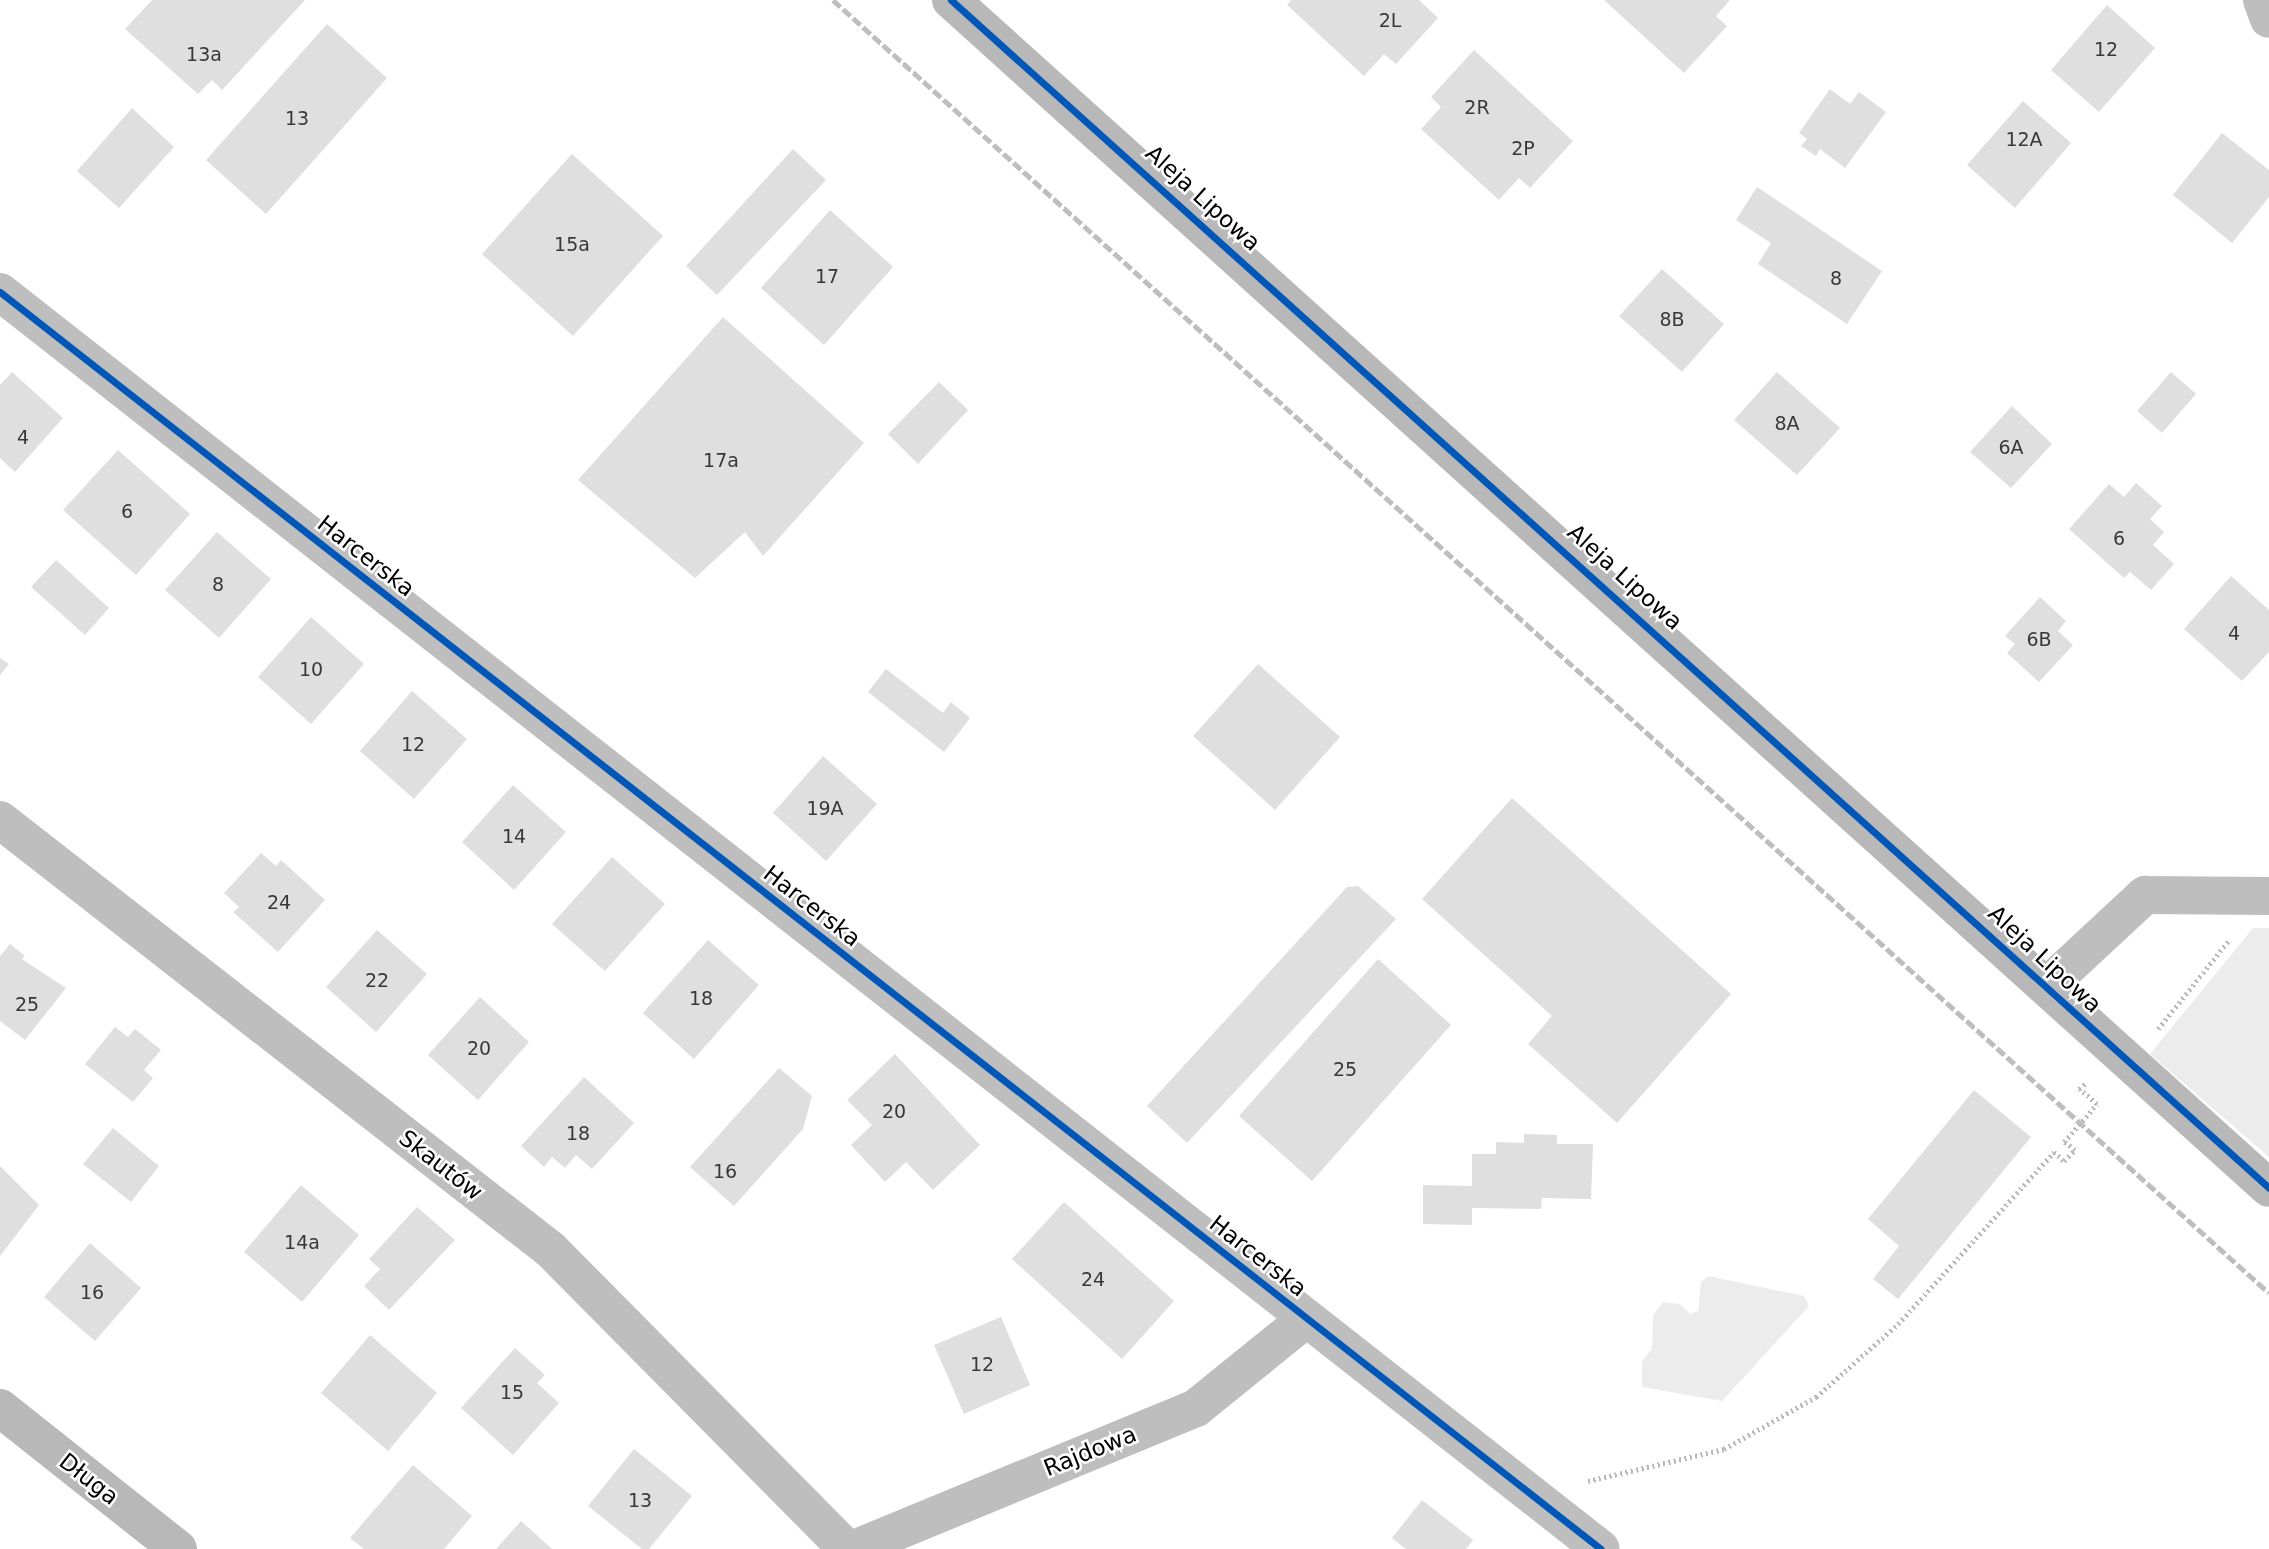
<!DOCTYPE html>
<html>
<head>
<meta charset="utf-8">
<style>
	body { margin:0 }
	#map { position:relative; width:2269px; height:1549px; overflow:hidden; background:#fff; font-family:"DejaVu Sans",sans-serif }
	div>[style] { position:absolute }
	.green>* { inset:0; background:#ececec }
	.building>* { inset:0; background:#dfdfdf }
	.path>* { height:4.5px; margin-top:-2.25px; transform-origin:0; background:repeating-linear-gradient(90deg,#b9b9b9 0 2px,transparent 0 5.5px) }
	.street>* { height:38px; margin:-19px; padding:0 19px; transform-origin:19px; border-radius:19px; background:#bebebe }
	.secondary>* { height:38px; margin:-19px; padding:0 19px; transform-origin:19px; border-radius:19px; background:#b8b8b8 }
	.rail>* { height:5px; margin-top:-2.5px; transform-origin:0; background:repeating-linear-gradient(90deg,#bebebe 0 10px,transparent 0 13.5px) }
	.cycleway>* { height:7px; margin:-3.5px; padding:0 3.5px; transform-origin:3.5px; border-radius:3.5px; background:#0057b8 }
	span { translate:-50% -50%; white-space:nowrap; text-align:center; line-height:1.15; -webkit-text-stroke:5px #fff; paint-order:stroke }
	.number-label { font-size:19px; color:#383838 }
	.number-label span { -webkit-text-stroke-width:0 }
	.street-label { font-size:23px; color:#000 }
</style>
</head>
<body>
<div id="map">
	<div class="green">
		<i style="clip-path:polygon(2253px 928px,2269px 928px,2269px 1157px,2150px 1054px)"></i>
		<i style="clip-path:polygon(1708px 1276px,1804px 1296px,1809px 1306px,1722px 1401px,1642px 1387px,1642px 1361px,1652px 1349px,1653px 1315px,1663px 1302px,1680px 1304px,1690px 1314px,1698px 1311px,1701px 1282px)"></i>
	</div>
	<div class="building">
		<i style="clip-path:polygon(152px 0,305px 0,222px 90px,212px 80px,198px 94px,125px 29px)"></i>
		<i style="clip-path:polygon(1291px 0,1419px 0,1438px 18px,1396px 64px,1384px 54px,1364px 76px,1287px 5px)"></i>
		<i style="clip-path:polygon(1604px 0,1730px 0,1716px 16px,1727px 26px,1684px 73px)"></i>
		<i style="clip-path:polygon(2107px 5px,2155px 48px,2099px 112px,2051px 70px)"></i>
		<i style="clip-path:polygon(327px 24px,387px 78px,266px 214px,206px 160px)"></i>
		<i style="clip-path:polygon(1474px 50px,1573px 141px,1530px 188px,1519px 178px,1499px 200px,1421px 129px,1441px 107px,1431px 97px)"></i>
		<i style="clip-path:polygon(1830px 89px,1850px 104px,1859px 92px,1886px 112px,1845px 168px,1820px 149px,1816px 156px,1801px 146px,1807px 139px,1799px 133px)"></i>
		<i style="clip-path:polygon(2023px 101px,2071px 143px,2015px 208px,1967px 165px)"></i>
		<i style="clip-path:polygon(132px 108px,174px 147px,119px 208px,77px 171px)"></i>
		<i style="clip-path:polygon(2222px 133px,2269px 170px,2269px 197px,2232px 243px,2173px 195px)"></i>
		<i style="clip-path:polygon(793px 149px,826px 180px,717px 295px,686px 266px)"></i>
		<i style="clip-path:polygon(572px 154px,663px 236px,573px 336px,482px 254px)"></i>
		<i style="clip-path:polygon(1757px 187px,1882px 271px,1847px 324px,1758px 264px,1771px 243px,1736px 220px)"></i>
		<i style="clip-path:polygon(830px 210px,893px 267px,824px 345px,761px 288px)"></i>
		<i style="clip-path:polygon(1662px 269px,1724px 324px,1682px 372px,1619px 316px)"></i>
		<i style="clip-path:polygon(723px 317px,864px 443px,763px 556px,745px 532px,695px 578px,578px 480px)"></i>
		<i style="clip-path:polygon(12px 372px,63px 418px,15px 472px,0 458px,0 385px)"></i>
		<i style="clip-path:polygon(1777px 372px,1840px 428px,1797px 475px,1734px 420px)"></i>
		<i style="clip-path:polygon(2171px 372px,2196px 394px,2162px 433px,2137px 411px)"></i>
		<i style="clip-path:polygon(939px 382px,968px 410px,918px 464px,888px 434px)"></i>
		<i style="clip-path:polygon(2012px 406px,2052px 444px,2011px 488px,1970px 452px)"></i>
		<i style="clip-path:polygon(118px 450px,190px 514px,136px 575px,63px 510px)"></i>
		<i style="clip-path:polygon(2136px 483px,2162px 506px,2150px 519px,2164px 532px,2153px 545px,2174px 564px,2151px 590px,2130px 572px,2124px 578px,2069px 529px,2109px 484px,2124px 497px)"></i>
		<i style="clip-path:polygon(217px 532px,271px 579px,219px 638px,165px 590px)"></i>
		<i style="clip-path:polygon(56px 560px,109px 608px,85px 635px,31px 587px)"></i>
		<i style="clip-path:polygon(2231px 576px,2269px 610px,2269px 652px,2242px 681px,2184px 629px)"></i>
		<i style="clip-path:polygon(2040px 597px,2066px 621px,2058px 631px,2073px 645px,2039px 682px,2007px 653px,2015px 644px,2005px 636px)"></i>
		<i style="clip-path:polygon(311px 617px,364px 664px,311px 724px,258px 677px)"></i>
		<i style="clip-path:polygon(0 658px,9px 664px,0 675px)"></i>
		<i style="clip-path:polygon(1258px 664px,1340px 737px,1275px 810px,1193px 736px)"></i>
		<i style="clip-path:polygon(886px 669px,943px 713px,951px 702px,970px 718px,944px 752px,868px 692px)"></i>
		<i style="clip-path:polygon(412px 691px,467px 739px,414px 799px,360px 751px)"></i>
		<i style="clip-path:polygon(823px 756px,877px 804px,826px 861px,773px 813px)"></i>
		<i style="clip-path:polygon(513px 785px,566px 832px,514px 890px,462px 842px)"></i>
		<i style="clip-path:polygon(1512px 798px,1731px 994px,1617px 1123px,1528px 1044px,1552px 1016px,1422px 899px)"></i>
		<i style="clip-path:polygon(261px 853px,276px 866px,281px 860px,325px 900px,278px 952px,233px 912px,239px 907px,224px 893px)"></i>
		<i style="clip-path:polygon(612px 857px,665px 904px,605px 971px,552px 924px)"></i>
		<i style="clip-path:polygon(1358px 886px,1396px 919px,1187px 1143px,1147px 1106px,1347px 887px)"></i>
		<i style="clip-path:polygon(377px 930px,427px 974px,376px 1032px,326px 987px)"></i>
		<i style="clip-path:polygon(708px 940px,759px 985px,694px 1059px,643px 1013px)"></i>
		<i style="clip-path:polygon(10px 944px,25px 956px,22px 959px,66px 988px,25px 1040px,0 1021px,0 956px)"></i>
		<i style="clip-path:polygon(1378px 959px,1451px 1025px,1312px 1181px,1239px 1116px)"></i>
		<i style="clip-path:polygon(480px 997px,529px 1042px,478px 1100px,428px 1055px)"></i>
		<i style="clip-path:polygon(115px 1027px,128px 1037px,135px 1029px,161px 1050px,144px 1070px,153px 1078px,133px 1102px,85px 1064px)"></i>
		<i style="clip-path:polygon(895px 1054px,980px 1145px,933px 1190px,906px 1162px,885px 1182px,851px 1145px,872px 1125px,847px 1100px)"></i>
		<i style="clip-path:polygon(779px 1068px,812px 1096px,803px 1129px,734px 1206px,690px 1167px)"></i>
		<i style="clip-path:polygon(584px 1077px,634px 1123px,592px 1169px,576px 1155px,565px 1168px,552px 1157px,544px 1167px,521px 1146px)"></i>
		<i style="clip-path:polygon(1974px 1090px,2031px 1137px,1898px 1299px,1873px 1279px,1899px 1246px,1868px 1219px)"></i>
		<i style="clip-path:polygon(113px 1128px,159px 1166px,131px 1202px,83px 1164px)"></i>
		<i style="clip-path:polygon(1524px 1134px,1557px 1135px,1557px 1144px,1593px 1144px,1591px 1199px,1542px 1198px,1541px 1209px,1472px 1208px,1472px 1225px,1423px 1224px,1423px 1185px,1472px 1186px,1472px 1154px,1496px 1154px,1496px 1142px,1524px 1143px)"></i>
		<i style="clip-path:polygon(0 1166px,39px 1205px,0 1256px)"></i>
		<i style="clip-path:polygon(301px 1185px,359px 1235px,302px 1302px,244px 1252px)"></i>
		<i style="clip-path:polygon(1064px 1202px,1174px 1301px,1122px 1359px,1012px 1259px)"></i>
		<i style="clip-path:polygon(417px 1207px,455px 1240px,389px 1310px,364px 1286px,380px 1269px,369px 1259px)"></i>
		<i style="clip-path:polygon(90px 1243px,141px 1288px,95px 1341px,44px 1297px)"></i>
		<i style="clip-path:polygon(1001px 1317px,1030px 1385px,964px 1414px,934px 1345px)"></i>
		<i style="clip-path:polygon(370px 1335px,437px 1393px,388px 1451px,321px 1393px)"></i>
		<i style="clip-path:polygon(515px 1348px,545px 1375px,537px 1383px,559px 1403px,513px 1455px,461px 1408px)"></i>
		<i style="clip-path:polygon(634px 1449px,692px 1496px,649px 1549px,642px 1549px,588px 1506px)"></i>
		<i style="clip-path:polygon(413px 1465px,472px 1516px,444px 1549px,364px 1549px,350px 1538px)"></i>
		<i style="clip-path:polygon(1422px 1500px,1473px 1540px,1466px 1549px,1406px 1549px,1392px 1538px)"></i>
		<i style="clip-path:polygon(521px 1521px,552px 1549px,496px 1549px)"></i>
	</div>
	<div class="path">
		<i style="left:2158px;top:1029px;width:114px;rotate:-51.4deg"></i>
		<i style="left:1588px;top:1481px;width:140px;rotate:-13.2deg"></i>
		<i style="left:1724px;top:1449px;width:106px;rotate:-29.5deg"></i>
		<i style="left:1816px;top:1397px;width:110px;rotate:-41.7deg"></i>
		<i style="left:1898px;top:1324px;width:232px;rotate:-47.8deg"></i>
		<i style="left:2054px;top:1152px;width:13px;rotate:42deg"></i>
		<i style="left:2064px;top:1161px;width:16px;rotate:-45deg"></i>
		<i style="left:2075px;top:1150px;width:14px;rotate:-144deg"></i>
		<i style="left:2064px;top:1142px;width:50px;rotate:-49deg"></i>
		<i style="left:2097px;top:1104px;width:23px;rotate:-140deg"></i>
		<i style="left:2079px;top:1089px;width:9px;rotate:-41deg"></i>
	</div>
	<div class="street">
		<i style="left:2262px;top:0;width:20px;rotate:70deg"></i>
		<i style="left:0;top:292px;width:2035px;rotate:38.14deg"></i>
		<i style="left:0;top:820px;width:699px;rotate:37.97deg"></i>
		<i style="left:551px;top:1250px;width:421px;rotate:45.3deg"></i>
		<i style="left:2047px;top:986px;width:134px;rotate:-42.9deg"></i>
		<i style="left:2145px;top:895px;width:124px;rotate:0.5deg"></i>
		<i style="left:854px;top:1549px;width:370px;rotate:-22.4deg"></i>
		<i style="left:1196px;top:1408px;width:141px;rotate:-39deg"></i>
	</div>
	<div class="secondary">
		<i style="left:951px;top:0;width:1774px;rotate:42.03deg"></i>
		<i style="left:0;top:1408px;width:227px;rotate:38.4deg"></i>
	</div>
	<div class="rail">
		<i style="left:833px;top:0;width:1932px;rotate:42deg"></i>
	</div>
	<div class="cycleway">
		<i style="left:951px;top:0;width:1774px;rotate:42.03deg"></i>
		<i style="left:0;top:292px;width:2035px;rotate:38.14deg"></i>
	</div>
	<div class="number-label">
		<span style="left:1390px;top:21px">2L</span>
		<span style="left:2106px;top:50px">12</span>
		<span style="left:204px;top:55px">13a</span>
		<span style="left:1477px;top:108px">2R</span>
		<span style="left:297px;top:119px">13</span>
		<span style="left:2024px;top:140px">12A</span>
		<span style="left:1523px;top:149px">2P</span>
		<span style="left:572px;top:245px">15a</span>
		<span style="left:827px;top:277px">17</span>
		<span style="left:1836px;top:279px">8</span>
		<span style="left:1672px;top:320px">8B</span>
		<span style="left:1787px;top:424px">8A</span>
		<span style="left:23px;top:438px">4</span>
		<span style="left:2011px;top:448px">6A</span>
		<span style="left:721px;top:461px">17a</span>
		<span style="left:127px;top:512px">6</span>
		<span style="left:2119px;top:539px">6</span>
		<span style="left:218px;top:585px">8</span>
		<span style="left:2234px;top:634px">4</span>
		<span style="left:2039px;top:640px">6B</span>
		<span style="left:311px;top:670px">10</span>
		<span style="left:413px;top:745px">12</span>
		<span style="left:825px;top:809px">19A</span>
		<span style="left:514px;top:837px">14</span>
		<span style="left:279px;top:903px">24</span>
		<span style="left:377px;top:981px">22</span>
		<span style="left:701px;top:999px">18</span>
		<span style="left:27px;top:1005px">25</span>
		<span style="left:479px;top:1049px">20</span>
		<span style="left:1345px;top:1070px">25</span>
		<span style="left:894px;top:1112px">20</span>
		<span style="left:578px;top:1134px">18</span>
		<span style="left:725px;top:1172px">16</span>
		<span style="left:302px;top:1243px">14a</span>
		<span style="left:1093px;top:1280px">24</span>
		<span style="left:92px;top:1293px">16</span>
		<span style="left:982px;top:1365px">12</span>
		<span style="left:512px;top:1393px">15</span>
		<span style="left:640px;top:1501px">13</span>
	</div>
	<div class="street-label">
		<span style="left:1203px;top:198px;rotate:42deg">Aleja Lipowa</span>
		<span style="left:366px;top:556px;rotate:38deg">Harcerska</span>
		<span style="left:1625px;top:577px;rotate:42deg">Aleja Lipowa</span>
		<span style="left:812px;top:906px;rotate:38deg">Harcerska</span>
		<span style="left:2045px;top:959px;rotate:43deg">Aleja Lipowa</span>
		<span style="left:441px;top:1165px;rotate:38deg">Skautów</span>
		<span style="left:1258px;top:1256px;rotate:38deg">Harcerska</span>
		<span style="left:1090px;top:1451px;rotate:-22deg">Rajdowa</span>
		<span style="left:89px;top:1479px;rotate:38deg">Długa</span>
	</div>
</div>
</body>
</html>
